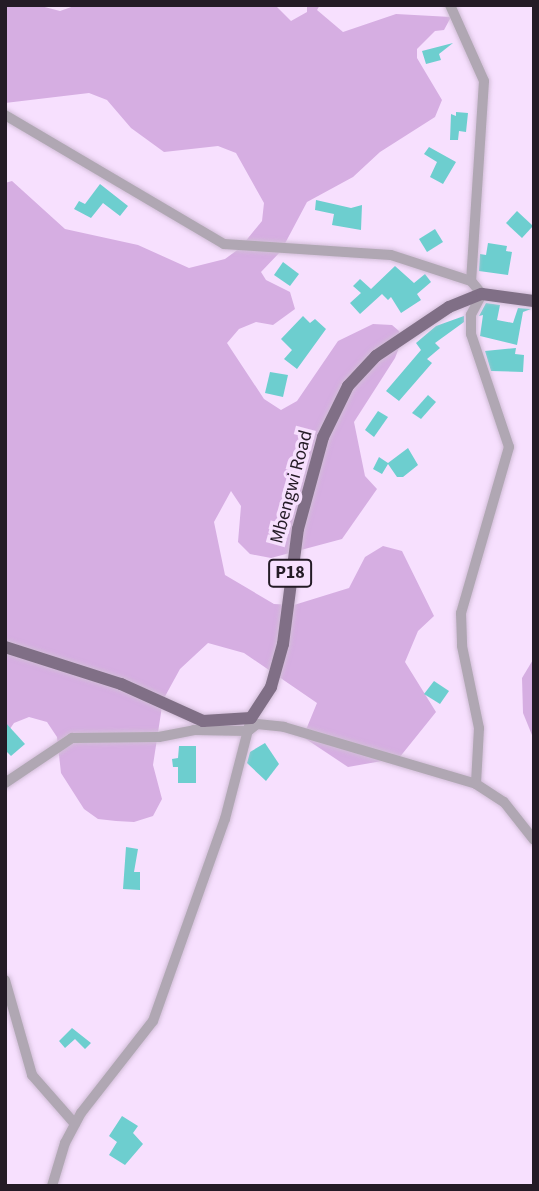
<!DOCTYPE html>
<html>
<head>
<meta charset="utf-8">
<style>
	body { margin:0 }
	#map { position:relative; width:539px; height:1191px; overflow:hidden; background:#f7e0fe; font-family:"Source Sans 3",sans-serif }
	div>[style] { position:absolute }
	.green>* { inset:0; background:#d6aee2 }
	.building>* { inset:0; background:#6dcecf }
	.roads { filter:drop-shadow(0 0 2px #d1bdd7) drop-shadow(0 0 2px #d1bdd7) }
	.minor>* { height:10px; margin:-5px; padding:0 5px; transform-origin:5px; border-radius:5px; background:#b0a7b3 }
	.major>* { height:12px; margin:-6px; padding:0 6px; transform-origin:6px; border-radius:6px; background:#806f86 }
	span { translate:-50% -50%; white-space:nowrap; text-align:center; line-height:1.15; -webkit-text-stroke:7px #f7e0fe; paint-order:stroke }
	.shield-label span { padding:2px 5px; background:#f7e0fe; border:2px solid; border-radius:5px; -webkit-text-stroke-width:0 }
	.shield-label { font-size:18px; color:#241b26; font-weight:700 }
	.street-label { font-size:19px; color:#241b26 }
	.frame { position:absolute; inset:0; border:7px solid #241b26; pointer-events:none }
</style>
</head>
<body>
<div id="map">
	<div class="green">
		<i style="clip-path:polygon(5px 5px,37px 5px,60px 11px,77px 5px,275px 5px,291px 21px,307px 12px,307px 5px,320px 5px,317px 10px,343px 32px,396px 14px,451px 17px,444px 30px,435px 31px,417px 49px,417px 58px,442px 100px,435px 117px,380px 152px,353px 177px,307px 202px,281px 251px,261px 272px,266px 280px,290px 292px,295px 309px,273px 325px,256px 322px,239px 329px,227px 343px,264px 399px,281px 410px,297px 401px,338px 341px,373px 324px,392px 325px,399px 331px,402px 340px,395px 358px,354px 422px,365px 476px,377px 489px,342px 539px,271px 558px,250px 554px,238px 542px,241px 506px,231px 491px,214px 522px,225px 575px,274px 604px,294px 605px,349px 588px,365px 557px,383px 546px,402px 551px,434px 616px,418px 631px,405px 662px,436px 712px,399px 758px,348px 767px,303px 737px,317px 703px,244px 653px,208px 643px,180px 669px,163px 700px,153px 765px,162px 799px,153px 816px,134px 822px,116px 821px,98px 819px,84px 809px,61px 773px,57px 737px,47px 722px,29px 717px,14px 723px,5px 736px,5px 183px,12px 181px,65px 229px,138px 245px,189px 268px,225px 259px,240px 248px,262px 221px,264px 203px,236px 153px,218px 146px,164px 152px,131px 128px,107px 100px,89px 93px,5px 103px)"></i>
		<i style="clip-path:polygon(534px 658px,534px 740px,523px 713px,522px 678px)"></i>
	</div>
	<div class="building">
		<i style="clip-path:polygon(453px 43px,439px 54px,441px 60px,426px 64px,422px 51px)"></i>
		<i style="clip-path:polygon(456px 112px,468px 113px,466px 132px,459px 131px,458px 140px,450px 140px,451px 114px,456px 116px)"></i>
		<i style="clip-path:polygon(429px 147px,456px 162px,443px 184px,430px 177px,437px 162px,424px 154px)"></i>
		<i style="clip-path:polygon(100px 184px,128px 206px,120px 216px,103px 203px,91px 218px,74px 209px,79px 201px,85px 204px)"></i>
		<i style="clip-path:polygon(316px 200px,351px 208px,362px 205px,361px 230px,332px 225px,334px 214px,315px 210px)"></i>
		<i style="clip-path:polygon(517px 211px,533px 226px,522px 238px,506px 223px)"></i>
		<i style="clip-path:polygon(435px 229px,443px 242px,427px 252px,419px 239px)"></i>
		<i style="clip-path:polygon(488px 243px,507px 246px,506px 251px,512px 252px,508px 275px,479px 271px,480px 254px,486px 255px)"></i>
		<i style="clip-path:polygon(283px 262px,299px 274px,290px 286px,274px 275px)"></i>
		<i style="clip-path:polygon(395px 266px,414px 283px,425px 274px,431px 282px,417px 294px,421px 300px,401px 313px,391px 297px,388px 300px,382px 294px,360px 314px,350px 303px,361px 293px,353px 286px,360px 279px,371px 289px)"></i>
		<i style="clip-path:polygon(486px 303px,500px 305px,497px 320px,513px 323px,518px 308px,531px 309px,523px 312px,517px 345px,480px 336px,483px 315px,479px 316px)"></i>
		<i style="clip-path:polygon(303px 316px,310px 323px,315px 319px,326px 329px,297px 369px,284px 359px,292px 350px,281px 339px)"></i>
		<i style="clip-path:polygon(464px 316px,464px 322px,435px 343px,440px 348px,427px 359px,432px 363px,399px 401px,386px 391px,421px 350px,416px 343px,436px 326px)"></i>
		<i style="clip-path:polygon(516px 348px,515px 354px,524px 355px,523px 372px,491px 371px,485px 351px)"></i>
		<i style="clip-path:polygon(270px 372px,288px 375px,283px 397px,265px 393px)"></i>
		<i style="clip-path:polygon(428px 395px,436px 402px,421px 419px,412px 413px)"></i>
		<i style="clip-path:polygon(378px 411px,388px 417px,374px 437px,365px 430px)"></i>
		<i style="clip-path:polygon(408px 448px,418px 465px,403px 477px,397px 477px,388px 464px,382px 474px,373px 469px,379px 457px,388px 463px)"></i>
		<i style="clip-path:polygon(434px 681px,449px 691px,440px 704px,424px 694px)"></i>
		<i style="clip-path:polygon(5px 722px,25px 744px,11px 756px,5px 750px)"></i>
		<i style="clip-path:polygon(265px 743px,279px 764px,266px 781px,247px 763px,250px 752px)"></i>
		<i style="clip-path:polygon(179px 746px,196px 746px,196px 783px,178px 783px,178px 767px,173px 767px,172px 759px,178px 758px)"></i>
		<i style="clip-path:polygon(126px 847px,138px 849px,134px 872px,140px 872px,140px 890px,123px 889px)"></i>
		<i style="clip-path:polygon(72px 1028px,91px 1043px,85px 1049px,75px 1039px,65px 1048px,59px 1041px)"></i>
		<i style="clip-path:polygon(122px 1116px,138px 1126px,133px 1133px,143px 1144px,125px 1165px,109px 1155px,117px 1142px,109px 1136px)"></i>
	</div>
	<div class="roads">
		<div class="minor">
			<i style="left:450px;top:5px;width:83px;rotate:65.9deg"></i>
			<i style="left:484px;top:81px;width:200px;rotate:93.7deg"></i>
			<i style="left:5px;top:115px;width:254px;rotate:30.5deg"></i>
			<i style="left:224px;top:244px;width:167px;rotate:3.8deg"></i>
			<i style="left:391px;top:255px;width:84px;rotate:18deg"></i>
			<i style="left:471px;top:281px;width:17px;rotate:50deg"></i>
			<i style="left:482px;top:294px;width:24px;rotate:118deg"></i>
			<i style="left:471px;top:315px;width:19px;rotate:90deg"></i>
			<i style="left:471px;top:334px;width:119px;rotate:71.4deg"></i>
			<i style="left:509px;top:447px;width:173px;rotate:106.1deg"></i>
			<i style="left:461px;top:613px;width:33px;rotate:88deg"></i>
			<i style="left:462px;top:646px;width:84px;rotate:78.3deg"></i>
			<i style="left:479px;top:728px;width:56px;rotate:93.1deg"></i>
			<i style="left:5px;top:783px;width:81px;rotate:-33.9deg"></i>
			<i style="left:72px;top:738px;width:87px;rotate:-0.7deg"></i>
			<i style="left:159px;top:737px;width:36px;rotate:-11deg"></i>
			<i style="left:194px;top:730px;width:54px;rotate:1.1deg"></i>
			<i style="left:248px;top:731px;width:11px;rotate:-38deg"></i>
			<i style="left:257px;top:724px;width:27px;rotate:6deg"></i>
			<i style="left:284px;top:727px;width:200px;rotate:16.5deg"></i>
			<i style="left:476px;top:784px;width:33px;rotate:33deg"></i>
			<i style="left:504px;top:802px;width:48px;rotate:51.7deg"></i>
			<i style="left:5px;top:980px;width:99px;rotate:74.1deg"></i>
			<i style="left:32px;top:1075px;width:65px;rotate:48.7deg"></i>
			<i style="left:52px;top:1186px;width:45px;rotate:-73.2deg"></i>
			<i style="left:65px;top:1143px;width:34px;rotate:-62deg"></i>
			<i style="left:81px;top:1113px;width:117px;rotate:-52deg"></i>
			<i style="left:153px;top:1021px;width:214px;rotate:-70.4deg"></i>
			<i style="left:225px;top:819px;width:96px;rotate:-75.5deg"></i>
		</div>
		<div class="major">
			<i style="left:5px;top:647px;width:122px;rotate:17.7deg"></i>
			<i style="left:121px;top:684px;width:90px;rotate:24.3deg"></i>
			<i style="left:203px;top:721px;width:48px;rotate:-3.6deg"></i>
			<i style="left:251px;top:718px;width:37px;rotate:-57deg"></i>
			<i style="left:271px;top:687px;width:45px;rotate:-74.4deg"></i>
			<i style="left:283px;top:644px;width:116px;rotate:-82.6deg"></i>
			<i style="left:298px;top:529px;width:95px;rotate:-74.8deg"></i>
			<i style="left:323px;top:437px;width:57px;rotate:-63.9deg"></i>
			<i style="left:348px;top:386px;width:41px;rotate:-47deg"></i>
			<i style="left:376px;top:356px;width:88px;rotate:-33.9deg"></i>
			<i style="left:449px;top:307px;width:35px;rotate:-22deg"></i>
			<i style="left:482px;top:294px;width:52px;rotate:7.7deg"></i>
		</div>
	</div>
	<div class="shield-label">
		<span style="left:290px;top:573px">P18</span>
	</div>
	<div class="street-label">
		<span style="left:292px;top:487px;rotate:-75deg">Mbengwi Road</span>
	</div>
	<div class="frame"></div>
</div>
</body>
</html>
